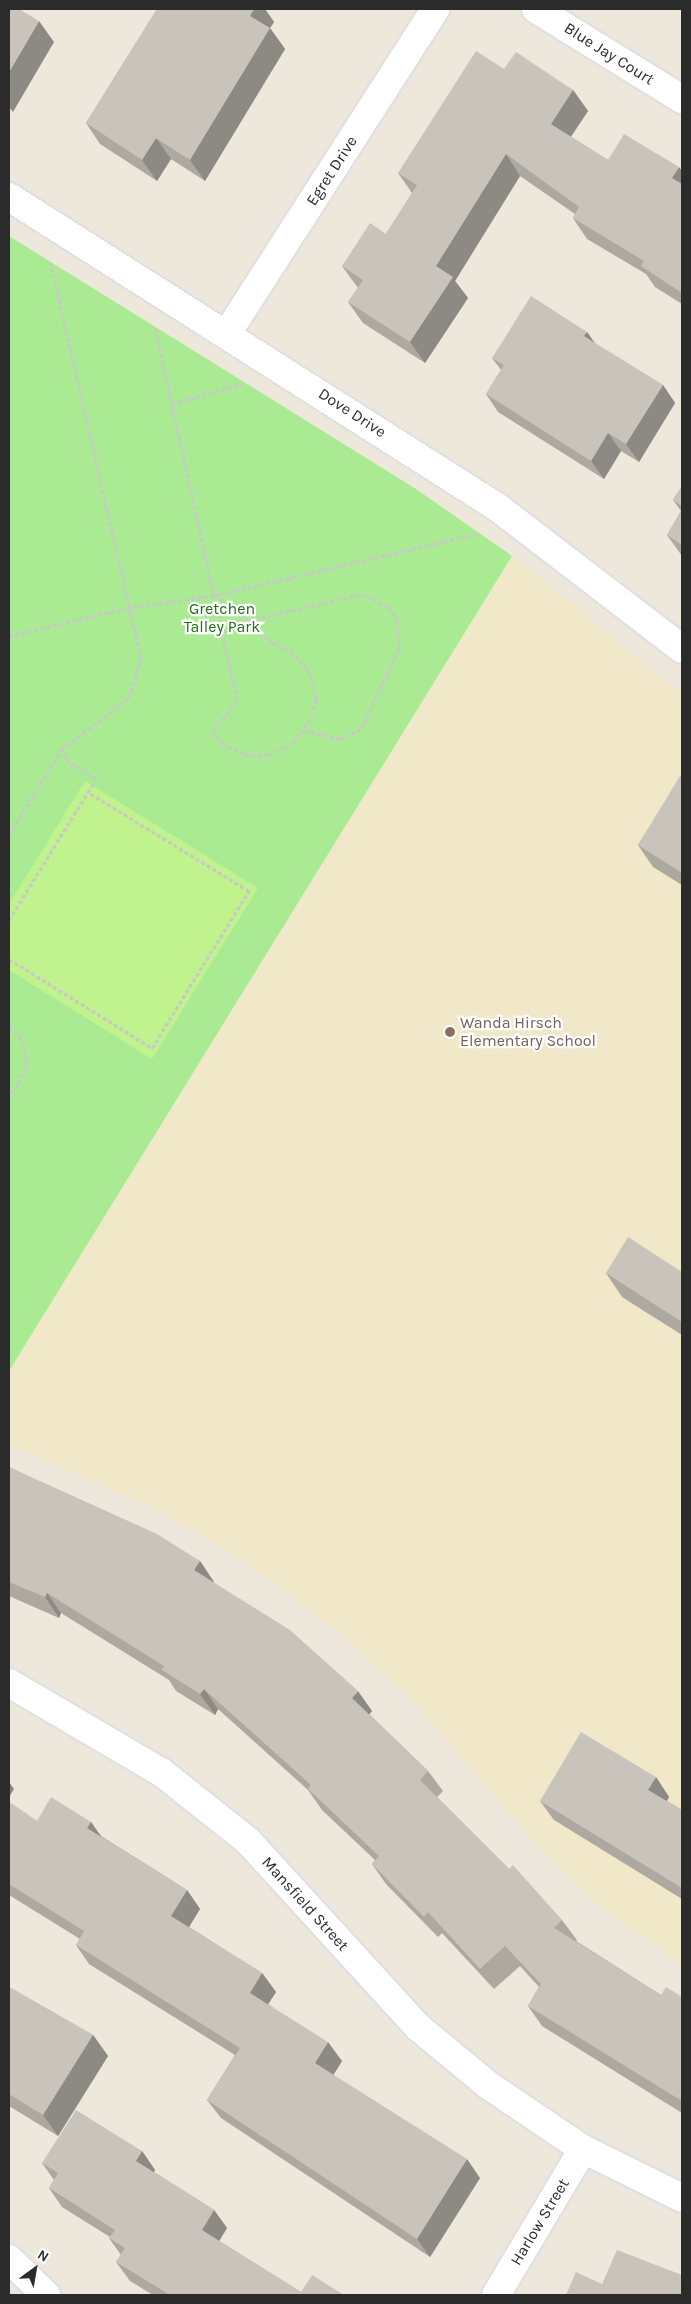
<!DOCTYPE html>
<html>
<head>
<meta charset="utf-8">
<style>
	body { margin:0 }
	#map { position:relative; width:691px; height:2304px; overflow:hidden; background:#eee7db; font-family:Karla,sans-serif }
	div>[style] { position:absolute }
	.education>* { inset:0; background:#f1e7c9 }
	.green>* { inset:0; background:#aaea93 }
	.pitch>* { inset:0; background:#c0f28e }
	.path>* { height:3px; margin-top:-1.5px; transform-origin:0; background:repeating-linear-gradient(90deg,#c8c8c8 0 4px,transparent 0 6.5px) }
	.roads { filter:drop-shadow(0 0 1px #d1d3e5) drop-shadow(0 0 1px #d1d3e5) }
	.minor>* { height:28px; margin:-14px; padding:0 14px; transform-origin:14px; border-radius:14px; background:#fff }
	.wall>* { inset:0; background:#ada9a1 }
	.shaded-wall>* { inset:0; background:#8d8983 }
	.building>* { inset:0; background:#c9c4bb }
	.dots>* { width:14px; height:14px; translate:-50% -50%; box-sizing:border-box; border:2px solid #fff; border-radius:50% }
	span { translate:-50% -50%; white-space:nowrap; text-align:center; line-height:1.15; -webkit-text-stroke:4.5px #fff; paint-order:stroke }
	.street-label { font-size:16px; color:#2b2b2b }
	.park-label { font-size:16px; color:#206f13 }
	.education-label { font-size:16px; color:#785e54 }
	.left { translate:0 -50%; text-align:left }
	.frame { position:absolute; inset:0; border:10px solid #2b2b2b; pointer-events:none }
	.north { position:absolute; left:10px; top:2244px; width:50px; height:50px; -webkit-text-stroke:4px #fff; paint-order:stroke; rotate:32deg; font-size:14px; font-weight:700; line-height:20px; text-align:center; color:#2b2b2b }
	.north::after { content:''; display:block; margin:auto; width:18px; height:22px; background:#2b2b2b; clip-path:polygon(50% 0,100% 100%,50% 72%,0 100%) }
</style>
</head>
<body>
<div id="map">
	<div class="education">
		<i style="clip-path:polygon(512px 556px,682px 694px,682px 1965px,605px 1911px,539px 1848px,408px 1696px,327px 1623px,235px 1555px,144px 1504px,9px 1444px,9px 1371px)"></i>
	</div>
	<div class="green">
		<i style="clip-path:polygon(9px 236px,416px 489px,512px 556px,9px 1371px)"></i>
	</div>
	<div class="pitch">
		<i style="clip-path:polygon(85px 781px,258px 888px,152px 1059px,9px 970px,9px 904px)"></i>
	</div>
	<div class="path">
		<i style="left:155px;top:328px;width:383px;rotate:77.6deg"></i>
		<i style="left:237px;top:702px;width:37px;rotate:131deg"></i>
		<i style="left:213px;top:730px;width:17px;rotate:57deg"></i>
		<i style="left:222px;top:744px;width:25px;rotate:26deg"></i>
		<i style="left:245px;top:755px;width:24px"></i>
		<i style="left:269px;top:755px;width:27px;rotate:-27deg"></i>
		<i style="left:293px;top:743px;width:33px;rotate:-55deg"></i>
		<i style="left:312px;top:716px;width:17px;rotate:-77deg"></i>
		<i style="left:316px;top:699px;width:27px;rotate:-103deg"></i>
		<i style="left:310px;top:673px;width:25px;rotate:-130deg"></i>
		<i style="left:294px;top:654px;width:24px;rotate:-152deg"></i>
		<i style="left:273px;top:643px;width:75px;rotate:-139.9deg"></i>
		<i style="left:171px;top:404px;width:74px;rotate:-15.7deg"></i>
		<i style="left:248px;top:621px;width:116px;rotate:-13.4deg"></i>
		<i style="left:361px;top:594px;width:31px;rotate:25deg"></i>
		<i style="left:389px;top:607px;width:15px;rotate:58deg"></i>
		<i style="left:397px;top:620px;width:29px;rotate:86deg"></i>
		<i style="left:399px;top:649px;width:89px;rotate:115.4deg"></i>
		<i style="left:361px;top:729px;width:23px;rotate:155deg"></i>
		<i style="left:340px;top:739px;width:37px;rotate:-166deg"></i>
		<i style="left:9px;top:636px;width:121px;rotate:-13.3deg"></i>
		<i style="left:127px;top:608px;width:90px;rotate:-8.3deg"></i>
		<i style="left:216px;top:595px;width:268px;rotate:-13.2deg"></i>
		<i style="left:9px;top:834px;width:100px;rotate:-58.1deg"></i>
		<i style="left:62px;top:749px;width:84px;rotate:-37.3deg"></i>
		<i style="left:129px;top:698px;width:42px;rotate:-73.3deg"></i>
		<i style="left:141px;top:658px;width:406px;rotate:-102.9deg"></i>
		<i style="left:9px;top:920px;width:166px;rotate:-58.3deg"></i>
		<i style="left:96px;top:779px;width:32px;rotate:-148deg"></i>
		<i style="left:69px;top:762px;width:15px;rotate:-118deg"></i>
		<i style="left:9px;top:959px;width:168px;rotate:31.9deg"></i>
		<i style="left:152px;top:1048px;width:185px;rotate:-58.3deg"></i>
		<i style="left:249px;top:891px;width:189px;rotate:-148.4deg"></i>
		<i style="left:9px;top:1026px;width:15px;rotate:42deg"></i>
		<i style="left:20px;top:1036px;width:27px;rotate:75deg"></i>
		<i style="left:27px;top:1062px;width:26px;rotate:111deg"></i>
		<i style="left:18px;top:1086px;width:12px;rotate:138deg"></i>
	</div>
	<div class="roads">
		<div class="minor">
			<i style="left:536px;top:9px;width:172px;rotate:31.7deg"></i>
			<i style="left:9px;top:197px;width:578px;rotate:32.43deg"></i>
			<i style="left:497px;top:507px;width:233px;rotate:37.5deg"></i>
			<i style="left:228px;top:332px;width:384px;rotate:-57.3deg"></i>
			<i style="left:9px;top:1683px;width:176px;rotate:30.4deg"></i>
			<i style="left:161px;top:1772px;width:111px;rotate:38.4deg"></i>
			<i style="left:248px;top:1841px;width:252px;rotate:47.6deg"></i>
			<i style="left:418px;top:2027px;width:91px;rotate:39.6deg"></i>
			<i style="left:488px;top:2085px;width:115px;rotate:34deg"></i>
			<i style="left:583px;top:2149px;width:110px;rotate:26.3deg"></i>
			<i style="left:9px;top:2259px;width:52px;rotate:44.2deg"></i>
			<i style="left:496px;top:2295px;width:170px;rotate:-59.2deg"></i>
		</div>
	</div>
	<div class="wall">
		<i style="clip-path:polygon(157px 9px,265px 9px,274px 22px,270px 28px,285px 49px,205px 181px,171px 159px,157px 181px,100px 144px,86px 123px)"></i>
		<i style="clip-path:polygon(504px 69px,573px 90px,588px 111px,571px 137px,608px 160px,682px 171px,682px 304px,655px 287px,646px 274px,587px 239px,573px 218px,575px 214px,520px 176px,455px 281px,468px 298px,425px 363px,363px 323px,348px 302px,358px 288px,342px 266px,386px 234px,412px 193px,398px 173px)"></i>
		<i style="clip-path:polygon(587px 332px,595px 344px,663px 385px,675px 403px,639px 462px,621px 451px,604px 479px,498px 412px,486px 394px,501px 370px,492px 358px)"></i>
		<i style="clip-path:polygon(682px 486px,682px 556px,667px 535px,681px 511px,673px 500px)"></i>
		<i style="clip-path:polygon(682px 777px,682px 885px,653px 867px,638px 845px)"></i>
		<i style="clip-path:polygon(682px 1272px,682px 1335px,622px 1297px,606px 1273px)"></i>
		<i style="clip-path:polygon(9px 1467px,200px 1561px,214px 1582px,214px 1583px,372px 1711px,369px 1714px,428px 1771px,443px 1791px,437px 1797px,509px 1869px,562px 1920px,577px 1940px,576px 1941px,661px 1995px,682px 1997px,682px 2113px,542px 2026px,528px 2006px,539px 1987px,520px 1966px,494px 1989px,442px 1933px,438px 1937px,386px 1884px,372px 1864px,375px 1860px,322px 1810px,308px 1790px,218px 1709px,215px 1715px,176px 1691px,169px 1680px,61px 1613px,59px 1618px,9px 1596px)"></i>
		<i style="clip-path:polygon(656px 1777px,669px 1797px,667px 1801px,682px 1810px,682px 1899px,554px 1820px,540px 1801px)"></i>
		<i style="clip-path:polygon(9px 1802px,37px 1821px,91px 1822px,101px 1836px,187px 1890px,200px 1909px,189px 1927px,262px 1973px,276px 1992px,268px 2004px,342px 2061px,333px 2075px,480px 2178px,430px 2257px,221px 2118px,207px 2100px,235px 2055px,89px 1964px,76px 1945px,80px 1939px,9px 1895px)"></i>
		<i style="clip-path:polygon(9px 1987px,93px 2035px,108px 2056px,58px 2136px,9px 2106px)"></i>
		<i style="clip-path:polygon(142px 2151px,155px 2170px,154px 2172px,214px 2210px,227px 2228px,219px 2241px,301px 2292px,344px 2295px,153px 2295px,130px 2281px,116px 2262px,121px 2255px,109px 2238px,110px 2237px,62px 2207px,49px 2188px,54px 2180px,42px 2163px)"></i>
	</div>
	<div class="shaded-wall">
		<i style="clip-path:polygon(254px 9px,265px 9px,274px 22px,270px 28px,285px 49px,205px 181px,190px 160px,250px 16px)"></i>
		<i style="clip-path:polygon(39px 21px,54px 42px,13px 112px,9px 107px,9px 72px)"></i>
		<i style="clip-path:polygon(573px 90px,588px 111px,565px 145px,551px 124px)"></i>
		<i style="clip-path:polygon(156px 138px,171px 159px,157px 181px,142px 160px)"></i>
		<i style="clip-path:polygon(506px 154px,520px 176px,455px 281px,468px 298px,425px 363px,410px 342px,436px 266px)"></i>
		<i style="clip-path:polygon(679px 167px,682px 171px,682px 192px,672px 178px)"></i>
		<i style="clip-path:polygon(587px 332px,600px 350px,584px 336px)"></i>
		<i style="clip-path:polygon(663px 385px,675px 403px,639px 462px,626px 444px)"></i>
		<i style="clip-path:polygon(608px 433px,621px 451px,604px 479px,591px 461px)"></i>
		<i style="clip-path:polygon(200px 1561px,214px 1582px,209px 1591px,194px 1570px)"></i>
		<i style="clip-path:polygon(47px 1593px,61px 1613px,59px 1618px,45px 1597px)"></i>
		<i style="clip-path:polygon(204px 1689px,218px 1709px,215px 1715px,200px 1694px)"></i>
		<i style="clip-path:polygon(358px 1691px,372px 1711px,366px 1718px,352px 1698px)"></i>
		<i style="clip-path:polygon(656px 1777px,669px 1797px,662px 1809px,648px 1790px)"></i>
		<i style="clip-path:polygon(9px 1782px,14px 1789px,9px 1797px)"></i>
		<i style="clip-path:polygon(91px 1822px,104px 1841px,87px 1828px)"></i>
		<i style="clip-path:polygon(187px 1890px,200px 1909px,184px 1935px,171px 1916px)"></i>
		<i style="clip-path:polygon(262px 1973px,276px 1992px,263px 2012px,250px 1993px)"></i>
		<i style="clip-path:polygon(93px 2035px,108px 2056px,58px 2136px,43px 2115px)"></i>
		<i style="clip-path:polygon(328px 2042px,342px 2061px,329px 2082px,315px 2063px)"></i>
		<i style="clip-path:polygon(142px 2151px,155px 2170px,149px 2180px,136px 2161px)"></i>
		<i style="clip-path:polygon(467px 2159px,480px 2178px,430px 2257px,417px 2239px)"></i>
		<i style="clip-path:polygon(214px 2210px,227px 2228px,215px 2248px,202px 2230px)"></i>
	</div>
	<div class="building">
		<i style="clip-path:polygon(9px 9px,19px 9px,39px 21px,9px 72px)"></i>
		<i style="clip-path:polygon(157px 9px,254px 9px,250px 16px,270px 28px,190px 160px,156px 138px,142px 160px,86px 123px)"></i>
		<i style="clip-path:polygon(476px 51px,504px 69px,516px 52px,573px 90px,551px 124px,608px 160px,624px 134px,679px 167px,672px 178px,682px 184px,682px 293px,641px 266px,644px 261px,573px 218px,579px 207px,506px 154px,436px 266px,453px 277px,410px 342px,348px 302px,363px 280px,342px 266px,370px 223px,386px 234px,417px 185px,398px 173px)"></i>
		<i style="clip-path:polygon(531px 296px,587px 332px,584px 336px,663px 385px,626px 444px,608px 433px,591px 461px,486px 394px,504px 365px,492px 358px)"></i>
		<i style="clip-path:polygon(682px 486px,682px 506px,673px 500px)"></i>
		<i style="clip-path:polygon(682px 510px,682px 545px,667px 535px)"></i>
		<i style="clip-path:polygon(680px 776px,682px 777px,682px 873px,638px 845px)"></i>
		<i style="clip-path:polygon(628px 1237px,682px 1272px,682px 1322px,606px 1273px)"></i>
		<i style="clip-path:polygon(9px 1467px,157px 1534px,200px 1561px,194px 1570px,290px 1630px,358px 1691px,352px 1698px,428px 1771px,420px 1780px,509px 1869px,513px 1865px,562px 1920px,554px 1928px,661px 1995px,666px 1987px,682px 1997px,682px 2101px,528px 2006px,541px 1984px,505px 1946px,480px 1969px,428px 1912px,424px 1917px,372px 1864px,379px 1856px,308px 1789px,311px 1785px,204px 1689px,200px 1694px,162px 1670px,164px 1666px,47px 1593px,45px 1597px,9px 1582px)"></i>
		<i style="clip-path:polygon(581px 1732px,656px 1777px,648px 1790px,682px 1810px,682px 1888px,540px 1801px)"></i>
		<i style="clip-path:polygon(51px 1797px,91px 1822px,87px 1828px,187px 1890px,171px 1916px,262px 1973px,250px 1993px,328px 2042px,315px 2063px,467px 2159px,417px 2239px,207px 2100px,240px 2048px,76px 1945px,84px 1931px,9px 1884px,9px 1802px,37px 1821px)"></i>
		<i style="clip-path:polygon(9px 1987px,93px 2035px,43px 2115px,9px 2094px)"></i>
		<i style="clip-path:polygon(76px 2110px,142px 2151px,136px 2161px,214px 2210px,202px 2230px,301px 2292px,312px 2275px,344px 2295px,170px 2295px,116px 2262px,125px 2248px,109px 2238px,115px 2230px,49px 2188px,58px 2173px,42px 2163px)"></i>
		<i style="clip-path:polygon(617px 2250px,682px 2275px,682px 2295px,566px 2295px,576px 2272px,602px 2284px)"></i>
	</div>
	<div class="dots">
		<i style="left:450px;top:1032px;background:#8d6e63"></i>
	</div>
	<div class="street-label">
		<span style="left:609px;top:54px;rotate:32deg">Blue Jay Court</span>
		<span style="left:332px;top:171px;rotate:-57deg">Egret Drive</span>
		<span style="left:352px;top:413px;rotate:33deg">Dove Drive</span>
		<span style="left:305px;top:1904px;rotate:48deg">Mansfield Street</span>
		<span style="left:540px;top:2222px;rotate:-59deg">Harlow Street</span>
	</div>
	<div class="park-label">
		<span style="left:222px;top:618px">Gretchen<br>Talley Park</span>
	</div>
	<div class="education-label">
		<span class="left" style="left:460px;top:1032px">Wanda Hirsch<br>Elementary School</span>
	</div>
	<div class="frame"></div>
	<div class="north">N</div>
</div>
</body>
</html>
